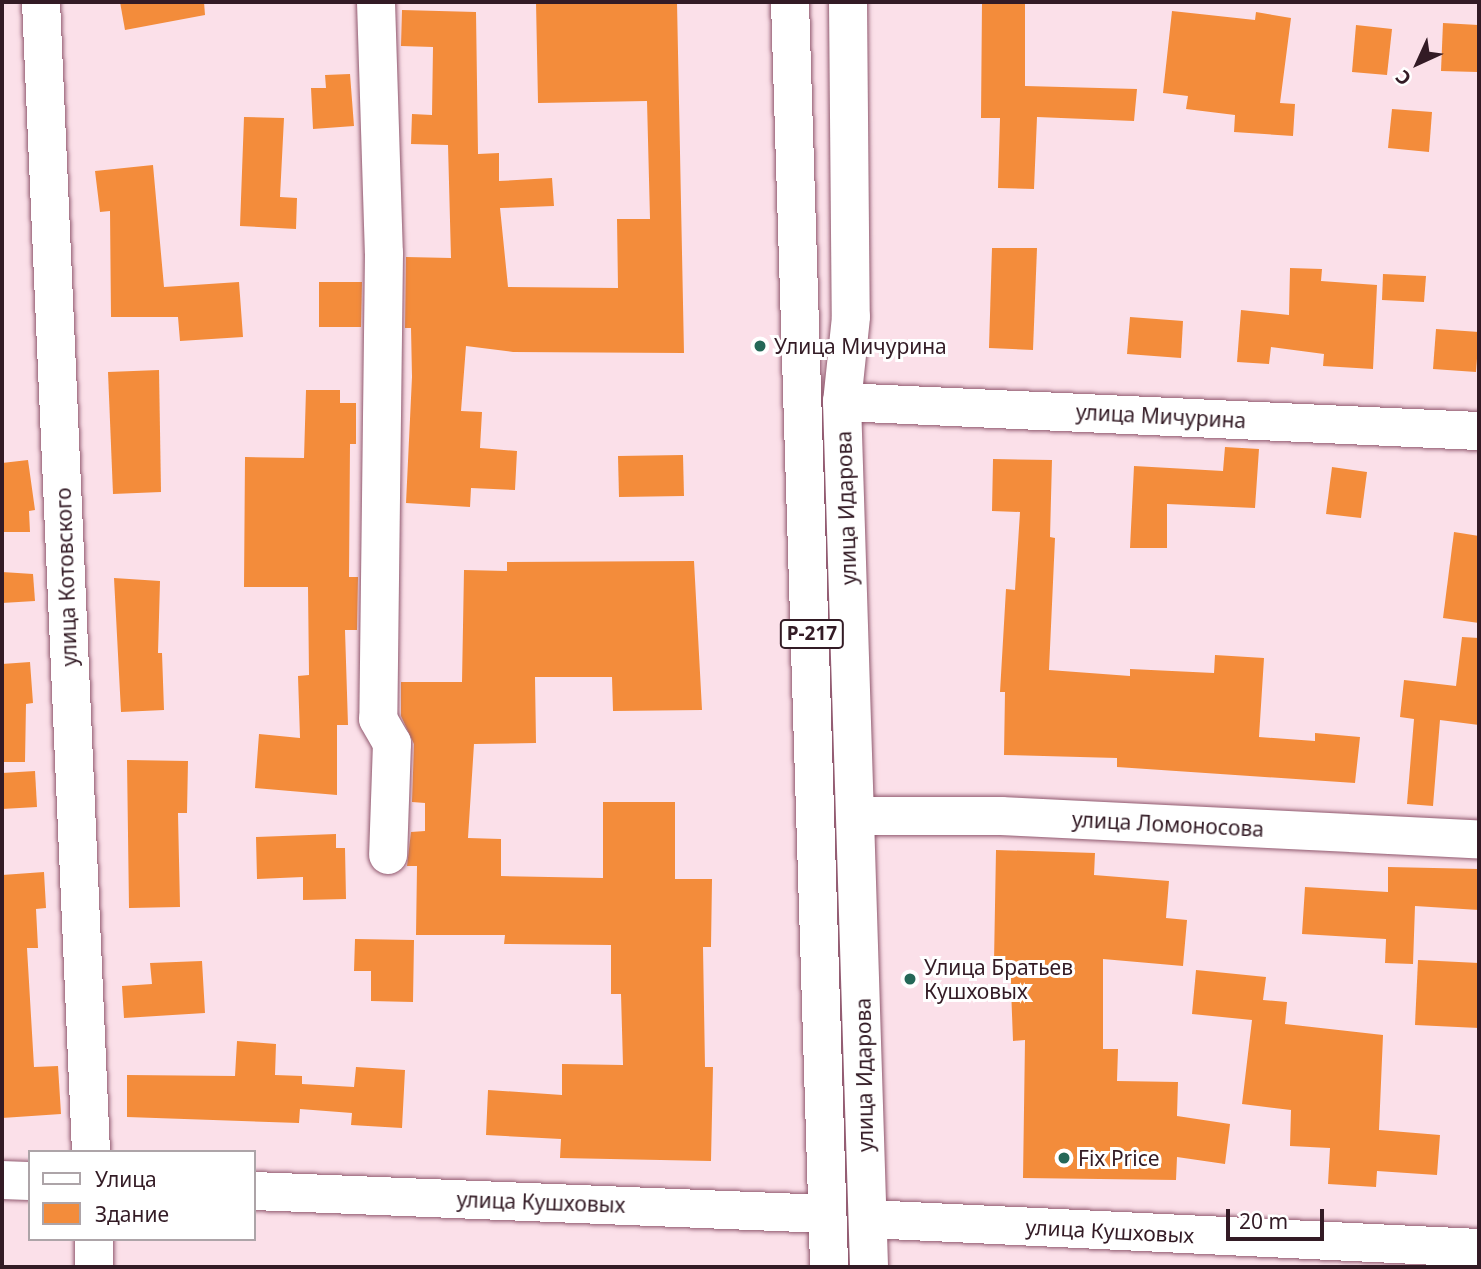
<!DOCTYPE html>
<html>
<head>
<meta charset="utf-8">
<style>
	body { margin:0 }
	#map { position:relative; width:1481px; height:1269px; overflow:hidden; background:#fbe0e9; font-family:"Noto Sans",sans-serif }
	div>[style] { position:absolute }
	.building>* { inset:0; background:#f38c3b }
	.roads { filter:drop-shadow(0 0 2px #90586e) drop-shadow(0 0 2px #90586e) }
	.minor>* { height:38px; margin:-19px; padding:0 19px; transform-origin:19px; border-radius:19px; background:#fff }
	.major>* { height:38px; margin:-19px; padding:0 19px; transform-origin:19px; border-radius:19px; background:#fff }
	.dots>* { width:19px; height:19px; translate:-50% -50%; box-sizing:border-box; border:4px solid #fff; border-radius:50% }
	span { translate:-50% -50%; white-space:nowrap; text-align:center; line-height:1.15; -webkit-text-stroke:6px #fff; paint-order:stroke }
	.shield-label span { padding:2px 5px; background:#fff; border:2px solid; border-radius:5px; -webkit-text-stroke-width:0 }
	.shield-label { font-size:19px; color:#331b25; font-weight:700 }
	.poi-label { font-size:21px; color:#331b25 }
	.left { translate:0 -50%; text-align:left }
	.street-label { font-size:21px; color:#331b25 }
	.frame { position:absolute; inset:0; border:4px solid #331b25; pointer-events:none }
	.legend { position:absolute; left:28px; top:1150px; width:228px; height:91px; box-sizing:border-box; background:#fff; border:2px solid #ada4a8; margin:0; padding:9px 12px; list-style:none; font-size:21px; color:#331b25 }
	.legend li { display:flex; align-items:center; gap:14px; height:35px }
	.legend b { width:35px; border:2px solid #ada4a8 }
	.north { position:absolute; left:1383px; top:28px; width:70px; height:70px; -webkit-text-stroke:5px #fff; paint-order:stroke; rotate:225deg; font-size:19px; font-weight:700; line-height:28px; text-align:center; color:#331b25 }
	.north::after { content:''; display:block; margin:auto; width:24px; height:32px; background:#331b25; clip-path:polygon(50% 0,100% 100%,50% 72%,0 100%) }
	.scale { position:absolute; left:1226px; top:1209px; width:98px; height:32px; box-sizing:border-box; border:4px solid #331b25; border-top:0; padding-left:9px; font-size:21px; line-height:24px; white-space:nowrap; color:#331b25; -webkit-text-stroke:5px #fff; paint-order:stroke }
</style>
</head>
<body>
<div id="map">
	<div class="building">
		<i style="clip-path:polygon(120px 2px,204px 2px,205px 15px,125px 30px)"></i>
		<i style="clip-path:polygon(536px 2px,677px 2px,684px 353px,513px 352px,466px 346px,461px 411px,482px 412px,480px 448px,517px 451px,515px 490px,471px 488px,470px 507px,406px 503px,412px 377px,411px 328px,405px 328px,406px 257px,451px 258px,448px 145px,411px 144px,412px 114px,432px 115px,433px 47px,401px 46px,402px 10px,476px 12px,478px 154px,499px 153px,499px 181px,552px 178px,554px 206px,500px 208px,508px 287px,618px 288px,617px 219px,650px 219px,647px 101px,538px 103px)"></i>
		<i style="clip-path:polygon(982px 2px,1025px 2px,1025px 86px,1137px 89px,1134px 121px,1037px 117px,1034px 189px,998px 188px,1000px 118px,981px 118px)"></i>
		<i style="clip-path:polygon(1172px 11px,1255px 20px,1256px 12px,1291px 18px,1280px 103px,1295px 104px,1293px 136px,1234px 132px,1235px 115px,1186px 109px,1188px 96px,1163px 93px)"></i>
		<i style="clip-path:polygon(1443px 23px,1478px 25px,1477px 72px,1441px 71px)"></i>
		<i style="clip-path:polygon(1356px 25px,1392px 29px,1387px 75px,1352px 72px)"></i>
		<i style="clip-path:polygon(350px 74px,354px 126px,313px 129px,311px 88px,326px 88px,325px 75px)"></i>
		<i style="clip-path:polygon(1392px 109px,1432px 112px,1429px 152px,1388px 148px)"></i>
		<i style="clip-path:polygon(244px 117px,284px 118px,280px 197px,297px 198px,296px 229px,240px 226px)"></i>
		<i style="clip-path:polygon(153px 165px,164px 287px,239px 282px,243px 337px,180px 341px,178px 317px,111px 317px,110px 211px,100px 212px,95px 171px)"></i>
		<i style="clip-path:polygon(992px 248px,1037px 248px,1033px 350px,989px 348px)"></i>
		<i style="clip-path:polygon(1290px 268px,1322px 269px,1321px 281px,1377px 285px,1373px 369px,1323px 366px,1324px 354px,1271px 347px,1269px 364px,1237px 362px,1241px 310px,1289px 315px)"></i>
		<i style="clip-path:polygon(1383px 274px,1426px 276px,1424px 302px,1382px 300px)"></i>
		<i style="clip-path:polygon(319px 282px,362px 282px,361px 327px,319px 327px)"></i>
		<i style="clip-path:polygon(1130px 317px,1183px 321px,1181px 358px,1127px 354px)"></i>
		<i style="clip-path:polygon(1436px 329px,1479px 332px,1476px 372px,1433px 369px)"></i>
		<i style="clip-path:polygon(159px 370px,161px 492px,113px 494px,108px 372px)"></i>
		<i style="clip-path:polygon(306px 390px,340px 390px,340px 403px,356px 403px,356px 444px,350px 444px,349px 577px,358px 577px,357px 630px,345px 630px,348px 725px,337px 725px,337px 795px,255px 788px,259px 734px,300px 738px,298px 676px,309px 675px,308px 587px,244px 587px,245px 457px,304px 458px)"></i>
		<i style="clip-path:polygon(1225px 447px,1259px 449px,1255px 508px,1167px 504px,1167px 548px,1130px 548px,1134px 466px,1223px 471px)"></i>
		<i style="clip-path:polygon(683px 455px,684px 496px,619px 497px,618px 456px)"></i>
		<i style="clip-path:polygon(993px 459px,1052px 460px,1050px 537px,1055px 538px,1049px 670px,1130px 676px,1130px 669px,1214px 673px,1215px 655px,1264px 658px,1259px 737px,1315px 741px,1315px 733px,1360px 737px,1355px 783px,1117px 767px,1117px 758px,1004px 755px,1005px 692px,1000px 692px,1006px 589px,1015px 590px,1020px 512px,992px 511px)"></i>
		<i style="clip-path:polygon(28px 460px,35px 510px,29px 511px,30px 532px,2px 532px,2px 463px)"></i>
		<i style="clip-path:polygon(1332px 467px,1367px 472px,1361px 518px,1326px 514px)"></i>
		<i style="clip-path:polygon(1454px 532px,1479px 536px,1479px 623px,1443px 618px)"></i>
		<i style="clip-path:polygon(694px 561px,702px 710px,613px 711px,612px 677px,535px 677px,536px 743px,474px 744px,468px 838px,501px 839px,501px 876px,603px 878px,603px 802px,675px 802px,675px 879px,712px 879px,711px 947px,703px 947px,705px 1067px,713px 1067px,711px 1161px,560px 1158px,561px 1139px,486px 1135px,488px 1090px,562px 1095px,562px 1064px,623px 1065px,621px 994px,611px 994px,611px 945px,504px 944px,505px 935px,416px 935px,417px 866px,407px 866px,411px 832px,425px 831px,425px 803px,412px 802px,414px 744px,401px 716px,401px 682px,462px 682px,464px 570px,507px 571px,507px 562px)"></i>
		<i style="clip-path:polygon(2px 572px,33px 574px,35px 601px,2px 603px)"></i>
		<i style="clip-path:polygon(114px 578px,160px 581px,158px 653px,162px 653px,164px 710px,121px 712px)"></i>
		<i style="clip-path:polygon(1462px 637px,1479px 638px,1479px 725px,1440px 720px,1433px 806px,1407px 804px,1414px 719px,1400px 717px,1404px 680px,1456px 686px)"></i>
		<i style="clip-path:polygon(30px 662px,33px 703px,26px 704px,25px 762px,2px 762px,2px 664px)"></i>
		<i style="clip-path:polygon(127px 760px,188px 761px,187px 813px,178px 813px,180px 907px,129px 908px)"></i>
		<i style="clip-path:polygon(35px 771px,37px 807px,2px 809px,2px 773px)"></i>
		<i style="clip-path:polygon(336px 834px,336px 848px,345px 848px,346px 899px,303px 900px,303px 877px,257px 879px,256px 837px)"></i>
		<i style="clip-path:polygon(996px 850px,1095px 853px,1094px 875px,1169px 881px,1166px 918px,1187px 920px,1183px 966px,1103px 959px,1103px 1049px,1118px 1049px,1117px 1081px,1178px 1082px,1177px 1116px,1230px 1124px,1225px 1164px,1177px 1157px,1176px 1180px,1023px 1178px,1025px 1040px,1013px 1041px,1010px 961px,994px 961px)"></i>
		<i style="clip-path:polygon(1388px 867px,1479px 869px,1479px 910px,1415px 906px,1413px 964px,1385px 963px,1386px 939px,1302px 934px,1305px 887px,1388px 892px)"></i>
		<i style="clip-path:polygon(44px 872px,46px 908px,36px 909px,38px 948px,27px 948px,34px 1067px,58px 1066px,61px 1114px,2px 1118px,2px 875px)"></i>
		<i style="clip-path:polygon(355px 939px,414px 940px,413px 1002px,371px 1001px,371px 971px,354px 971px)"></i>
		<i style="clip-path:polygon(1418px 960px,1479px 963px,1479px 1028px,1415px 1025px)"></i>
		<i style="clip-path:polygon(202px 961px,205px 1013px,124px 1018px,122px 986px,152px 984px,150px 963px)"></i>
		<i style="clip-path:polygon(1196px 970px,1266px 977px,1263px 1000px,1287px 1002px,1285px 1024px,1383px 1035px,1379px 1130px,1440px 1135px,1437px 1175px,1377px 1171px,1376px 1187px,1328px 1184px,1330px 1148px,1290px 1146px,1291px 1110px,1242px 1104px,1252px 1020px,1192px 1014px)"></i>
		<i style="clip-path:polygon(237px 1041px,276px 1044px,275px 1075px,302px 1076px,302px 1084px,354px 1087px,356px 1067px,405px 1070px,402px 1128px,351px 1125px,352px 1113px,300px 1109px,299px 1123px,127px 1117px,127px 1075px,235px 1076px)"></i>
	</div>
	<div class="roads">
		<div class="minor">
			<i style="left:41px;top:2px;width:1151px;rotate:87.51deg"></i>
			<i style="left:376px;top:2px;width:251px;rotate:88.2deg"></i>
			<i style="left:384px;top:253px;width:466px;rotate:90.7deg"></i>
			<i style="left:378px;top:719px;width:28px;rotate:60deg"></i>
			<i style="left:392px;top:743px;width:112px;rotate:92deg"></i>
			<i style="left:842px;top:402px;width:638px;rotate:2.61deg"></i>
			<i style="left:857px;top:816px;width:144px"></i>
			<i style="left:1001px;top:816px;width:479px;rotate:2.8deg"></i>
			<i style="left:2px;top:1180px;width:28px;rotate:2deg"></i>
			<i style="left:254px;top:1191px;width:573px;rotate:2.3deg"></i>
			<i style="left:868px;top:1219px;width:612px;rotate:2.72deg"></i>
			<i style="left:94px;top:1239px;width:28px;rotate:90deg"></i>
		</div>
		<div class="major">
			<i style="left:790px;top:2px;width:1266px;rotate:88.23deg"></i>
			<i style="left:848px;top:2px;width:315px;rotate:89.5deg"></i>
			<i style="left:851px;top:317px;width:85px;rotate:96deg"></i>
			<i style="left:842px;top:402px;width:865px;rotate:88.21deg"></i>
		</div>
	</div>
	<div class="dots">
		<i style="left:760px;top:346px;background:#246757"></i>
		<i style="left:910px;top:979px;background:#246757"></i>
		<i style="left:1064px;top:1158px;background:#246757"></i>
	</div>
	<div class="shield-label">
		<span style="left:812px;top:634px">Р-217</span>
	</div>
	<div class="poi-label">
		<span class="left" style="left:774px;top:346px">Улица Мичурина</span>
		<span class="left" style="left:924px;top:979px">Улица Братьев<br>Кушховых</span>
		<span class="left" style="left:1078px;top:1158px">Fix Price</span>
	</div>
	<div class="street-label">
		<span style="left:1161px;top:416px;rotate:3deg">улица Мичурина</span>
		<span style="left:846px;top:508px;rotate:-92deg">улица Идарова</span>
		<span style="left:66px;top:577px;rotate:-92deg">улица Котовского</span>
		<span style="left:1168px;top:824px;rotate:3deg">улица Ломоносова</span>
		<span style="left:864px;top:1075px;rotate:-91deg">улица Идарова</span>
		<span style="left:541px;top:1202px;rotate:2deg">улица Кушховых</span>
		<span style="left:1110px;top:1231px;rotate:3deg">улица Кушховых</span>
	</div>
	<div class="frame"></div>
	<ul class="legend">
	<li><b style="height:9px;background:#fff"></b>Улица</li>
	<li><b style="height:19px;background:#f38c3b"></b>Здание</li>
	</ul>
	<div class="north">С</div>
	<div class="scale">20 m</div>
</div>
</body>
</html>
